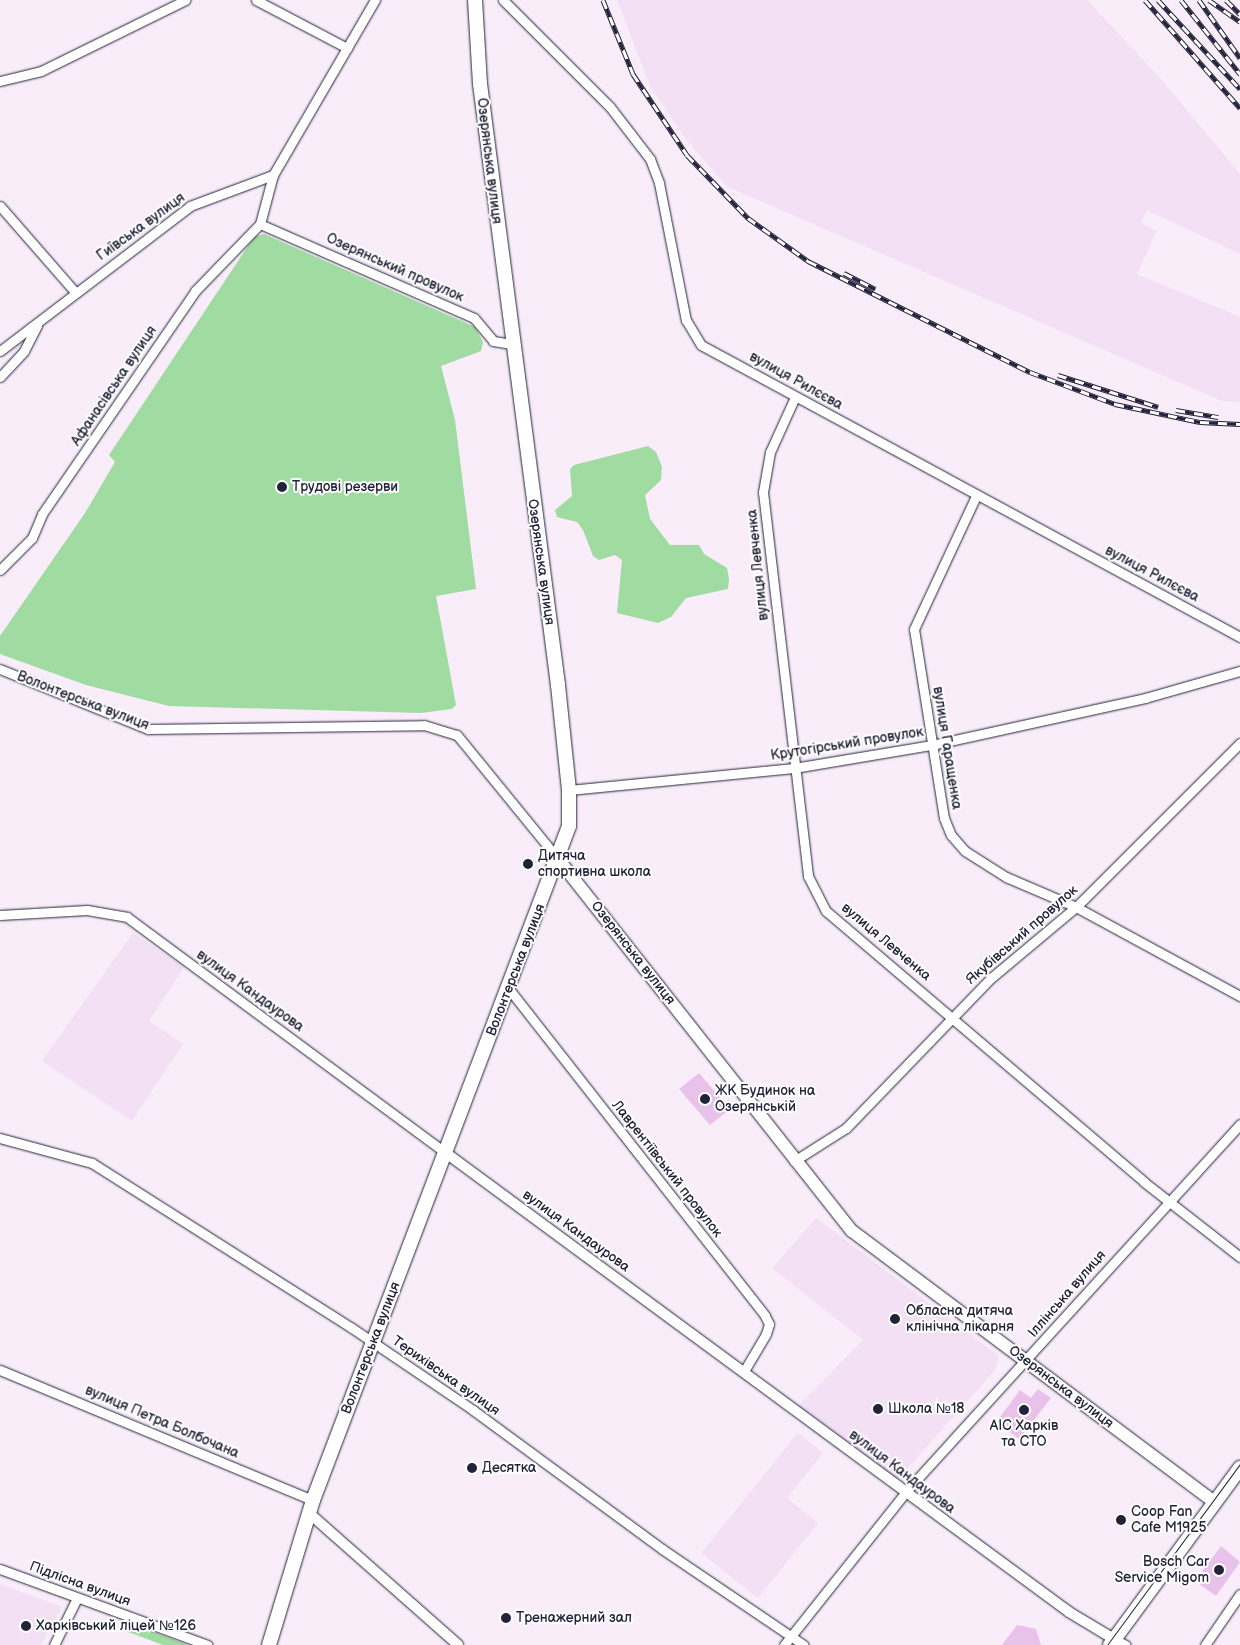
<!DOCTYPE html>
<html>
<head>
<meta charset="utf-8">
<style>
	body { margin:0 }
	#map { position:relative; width:1240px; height:1645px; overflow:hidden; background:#f8edf9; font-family:"Balsamiq Sans",sans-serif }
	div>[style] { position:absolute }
	.built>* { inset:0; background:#f3e0f5 }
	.green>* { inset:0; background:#a0dba1 }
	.building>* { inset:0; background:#e8c2eb }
	.roads { filter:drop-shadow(0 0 1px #22223b) drop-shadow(0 0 1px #22223b) }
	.minor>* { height:9px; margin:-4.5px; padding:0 4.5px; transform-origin:4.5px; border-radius:4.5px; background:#fff }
	.tertiary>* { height:10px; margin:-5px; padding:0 5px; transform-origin:5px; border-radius:5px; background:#fff }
	.secondary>* { height:12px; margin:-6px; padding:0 6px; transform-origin:6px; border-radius:6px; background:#fff }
	.primary>* { height:14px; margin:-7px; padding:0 7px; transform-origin:7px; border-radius:7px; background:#fff }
	.tram>* { height:1px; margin:-0.5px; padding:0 0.5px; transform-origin:0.5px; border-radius:0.5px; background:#22223b }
	.rail>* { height:5px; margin-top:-2.5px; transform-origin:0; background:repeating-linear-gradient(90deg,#fff 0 9px,#22223b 0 18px); box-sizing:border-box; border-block:1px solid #22223b }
	.dots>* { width:14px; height:14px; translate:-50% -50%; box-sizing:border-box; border:2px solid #fff; border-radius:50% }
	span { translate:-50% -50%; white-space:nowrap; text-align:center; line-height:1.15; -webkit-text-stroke:4px #fff; paint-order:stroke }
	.street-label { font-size:14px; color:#22223b }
	.poi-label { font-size:14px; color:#22223b }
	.left { translate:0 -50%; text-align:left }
	.right { translate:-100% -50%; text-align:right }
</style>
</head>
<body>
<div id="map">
	<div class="built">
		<i style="clip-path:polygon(617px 0,1087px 0,1160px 78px,1240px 174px,1240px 254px,1147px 210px,1141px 223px,1157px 231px,1137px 274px,1240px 317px,1240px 402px,1222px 401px,728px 187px,688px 142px,650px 86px)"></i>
		<i style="clip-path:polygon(133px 933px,184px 967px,149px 1021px,183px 1044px,132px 1121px,42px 1061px)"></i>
		<i style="clip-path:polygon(816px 1218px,999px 1356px,995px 1370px,897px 1480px,798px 1406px,863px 1340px,772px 1268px)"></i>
		<i style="clip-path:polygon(798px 1433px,823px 1453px,787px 1498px,818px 1523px,758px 1598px,701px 1553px)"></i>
		<i style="clip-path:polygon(0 1584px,62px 1607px,41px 1645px,0 1645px)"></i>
	</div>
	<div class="green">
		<i style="clip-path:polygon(264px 234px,475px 327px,483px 342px,481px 351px,441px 366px,455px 420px,476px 589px,436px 596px,456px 705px,452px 709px,421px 713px,169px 706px,86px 685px,0 654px,0 636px,85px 513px,115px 462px,109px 455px,254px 237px)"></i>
		<i style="clip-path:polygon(648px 446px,656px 452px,662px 467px,661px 480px,645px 495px,650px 519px,670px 545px,699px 545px,704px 554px,727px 568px,729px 579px,728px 589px,686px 598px,671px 617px,658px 623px,617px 613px,622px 560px,615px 555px,599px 560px,593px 556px,583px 530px,577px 522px,557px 517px,555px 510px,572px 496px,570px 469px,574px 465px)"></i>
		<i style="clip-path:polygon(126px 1622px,188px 1645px,163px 1645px,123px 1630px)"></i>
	</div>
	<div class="building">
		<i style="clip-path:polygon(699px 1073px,730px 1109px,710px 1125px,679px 1089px)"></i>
		<i style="clip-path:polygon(1038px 1389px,1051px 1398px,1019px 1439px,996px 1422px,1020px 1390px,1031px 1398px)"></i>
		<i style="clip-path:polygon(1221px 1546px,1240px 1562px,1216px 1596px,1195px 1581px)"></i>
		<i style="clip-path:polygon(1017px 1625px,1036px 1629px,1041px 1645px,1002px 1645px)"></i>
	</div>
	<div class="roads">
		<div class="minor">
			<i style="left:256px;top:0;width:103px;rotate:27.8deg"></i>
			<i style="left:503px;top:0;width:151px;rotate:45deg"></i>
			<i style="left:610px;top:107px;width:66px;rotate:52.4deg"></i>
			<i style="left:650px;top:159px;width:26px;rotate:69deg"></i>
			<i style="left:659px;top:183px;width:140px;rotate:78.9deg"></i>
			<i style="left:686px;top:320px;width:29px;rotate:59deg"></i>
			<i style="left:701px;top:345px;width:613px;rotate:28.45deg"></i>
			<i style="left:0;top:81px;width:42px;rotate:-13.7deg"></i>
			<i style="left:41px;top:71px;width:161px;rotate:-26.2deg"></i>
			<i style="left:0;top:206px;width:114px;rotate:48.9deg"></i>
			<i style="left:260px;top:224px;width:234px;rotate:23.7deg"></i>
			<i style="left:474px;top:318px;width:30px;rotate:50deg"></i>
			<i style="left:493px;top:341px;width:19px;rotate:9deg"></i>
			<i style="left:0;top:351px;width:239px;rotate:-37.3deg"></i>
			<i style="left:190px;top:206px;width:89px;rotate:-20.5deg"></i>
			<i style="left:273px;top:175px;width:203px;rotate:-59.8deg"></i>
			<i style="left:0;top:377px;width:35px;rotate:-47deg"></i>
			<i style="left:24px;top:351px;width:29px;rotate:-63deg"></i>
			<i style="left:795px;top:397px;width:60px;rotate:114.4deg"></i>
			<i style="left:770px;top:452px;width:41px;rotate:99.9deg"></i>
			<i style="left:763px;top:492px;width:387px;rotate:83.3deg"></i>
			<i style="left:808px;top:876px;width:39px;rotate:63deg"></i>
			<i style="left:826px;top:911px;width:418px;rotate:40.4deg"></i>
			<i style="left:1144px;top:1182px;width:122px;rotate:38deg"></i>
			<i style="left:976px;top:496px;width:147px;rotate:115deg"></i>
			<i style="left:914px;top:629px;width:191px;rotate:81deg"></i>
			<i style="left:944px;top:818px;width:18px;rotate:68deg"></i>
			<i style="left:951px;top:835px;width:21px;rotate:49deg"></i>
			<i style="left:965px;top:851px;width:49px;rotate:32.4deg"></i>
			<i style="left:1006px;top:877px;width:76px;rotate:23.2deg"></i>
			<i style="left:1076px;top:907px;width:187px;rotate:28.5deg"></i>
			<i style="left:0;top:570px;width:45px;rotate:-45deg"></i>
			<i style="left:32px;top:538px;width:26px;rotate:-67deg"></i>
			<i style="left:42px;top:514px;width:270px;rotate:-55.5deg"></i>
			<i style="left:195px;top:291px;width:93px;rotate:-45.9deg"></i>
			<i style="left:260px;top:224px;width:51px;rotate:-75.1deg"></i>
			<i style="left:0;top:669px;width:160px;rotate:22.1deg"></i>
			<i style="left:148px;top:729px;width:276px;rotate:-0.8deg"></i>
			<i style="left:424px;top:725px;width:34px;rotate:17deg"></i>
			<i style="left:457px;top:735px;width:160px;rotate:50.8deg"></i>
			<i style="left:569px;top:790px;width:226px;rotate:-5.6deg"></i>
			<i style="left:794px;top:768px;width:140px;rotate:-9.5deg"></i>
			<i style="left:932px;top:745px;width:218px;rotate:-12.4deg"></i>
			<i style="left:1145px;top:698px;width:99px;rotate:-15.9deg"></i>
			<i style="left:0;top:915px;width:87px;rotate:-3.3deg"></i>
			<i style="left:87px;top:910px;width:41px;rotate:9.9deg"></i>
			<i style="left:127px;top:917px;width:397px;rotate:36.5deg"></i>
			<i style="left:509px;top:989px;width:415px;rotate:51.9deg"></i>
			<i style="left:765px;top:1316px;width:9px;rotate:63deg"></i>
			<i style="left:769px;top:1324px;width:10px;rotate:107deg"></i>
			<i style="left:766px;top:1334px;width:43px;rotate:120.7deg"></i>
			<i style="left:0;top:1138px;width:95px;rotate:15.2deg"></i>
			<i style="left:92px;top:1163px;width:308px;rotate:32.4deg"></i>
			<i style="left:352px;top:1328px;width:146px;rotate:34.1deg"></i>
			<i style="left:473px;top:1410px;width:235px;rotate:36.3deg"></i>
			<i style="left:662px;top:1549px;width:171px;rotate:34.1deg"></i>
			<i style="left:794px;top:1161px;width:62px;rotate:-32.4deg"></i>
			<i style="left:846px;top:1128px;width:209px;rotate:-46deg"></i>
			<i style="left:991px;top:978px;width:111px;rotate:-39.9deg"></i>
			<i style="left:1076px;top:907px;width:232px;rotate:-45deg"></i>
			<i style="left:0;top:1370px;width:339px;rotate:22.6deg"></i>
			<i style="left:0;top:1569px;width:221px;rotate:20.1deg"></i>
			<i style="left:1114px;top:1639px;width:13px;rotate:27deg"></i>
			<i style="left:54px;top:1645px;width:52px;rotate:-63.9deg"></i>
			<i style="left:784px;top:1645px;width:201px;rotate:-51.5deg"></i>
			<i style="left:909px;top:1488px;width:492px;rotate:-47.7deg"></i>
			<i style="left:1205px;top:1645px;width:62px;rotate:-55.5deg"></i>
		</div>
		<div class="tertiary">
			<i style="left:446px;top:1153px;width:774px;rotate:36.38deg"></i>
			<i style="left:1069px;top:1612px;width:52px;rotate:31deg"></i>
			<i style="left:309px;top:1513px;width:199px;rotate:41.5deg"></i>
		</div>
		<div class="secondary">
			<i style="left:558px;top:859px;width:474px;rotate:51.7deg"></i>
			<i style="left:852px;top:1231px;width:452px;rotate:36.8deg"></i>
		</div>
		<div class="primary">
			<i style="left:269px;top:1645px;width:152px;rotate:-73.1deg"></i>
			<i style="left:313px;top:1500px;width:721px;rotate:-69.2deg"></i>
			<i style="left:569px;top:826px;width:36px;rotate:-90deg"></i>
			<i style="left:569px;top:790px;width:106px;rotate:-96deg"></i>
			<i style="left:558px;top:685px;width:606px;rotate:-97.39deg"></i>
			<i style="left:480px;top:84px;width:84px;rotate:-93.4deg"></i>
			<i style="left:1110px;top:1645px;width:220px;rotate:-53.7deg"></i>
		</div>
	</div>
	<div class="tram">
		<i style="left:1107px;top:1645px;width:225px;rotate:-53.7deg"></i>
	</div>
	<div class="rail">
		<i style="left:603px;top:0;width:80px;rotate:67.9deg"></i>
		<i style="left:633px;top:74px;width:97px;rotate:56.3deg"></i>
		<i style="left:687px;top:155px;width:88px;rotate:45.9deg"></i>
		<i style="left:748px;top:218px;width:74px;rotate:35.6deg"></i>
		<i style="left:808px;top:261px;width:248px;rotate:26.6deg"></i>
		<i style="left:1030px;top:372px;width:91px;rotate:20.6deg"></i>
		<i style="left:1115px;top:404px;width:87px;rotate:12deg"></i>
		<i style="left:1200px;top:422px;width:40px;rotate:2.9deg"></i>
		<i style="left:1145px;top:0;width:144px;rotate:48.7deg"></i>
		<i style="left:1158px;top:0;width:121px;rotate:47.3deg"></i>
		<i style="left:1181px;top:0;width:95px;rotate:51.4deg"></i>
		<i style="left:1199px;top:0;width:71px;rotate:54.7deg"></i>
		<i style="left:1209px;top:0;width:38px;rotate:35deg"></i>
		<i style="left:1226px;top:0;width:20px;rotate:45deg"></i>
		<i style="left:844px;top:273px;width:35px;rotate:27deg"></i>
		<i style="left:1058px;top:375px;width:105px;rotate:17.7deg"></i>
		<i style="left:1176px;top:410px;width:43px;rotate:9.5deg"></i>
	</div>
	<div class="dots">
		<i style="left:282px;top:487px;background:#22223b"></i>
		<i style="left:528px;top:864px;background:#22223b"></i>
		<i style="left:705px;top:1099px;background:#22223b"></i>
		<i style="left:895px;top:1319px;background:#22223b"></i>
		<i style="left:878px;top:1409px;background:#22223b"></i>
		<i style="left:1024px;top:1410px;background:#22223b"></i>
		<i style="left:472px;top:1468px;background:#22223b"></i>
		<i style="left:1121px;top:1520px;background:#22223b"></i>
		<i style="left:1219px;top:1570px;background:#22223b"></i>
		<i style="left:506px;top:1618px;background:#22223b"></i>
		<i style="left:26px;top:1626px;background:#22223b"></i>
	</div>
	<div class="street-label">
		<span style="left:489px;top:161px;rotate:83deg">Озерянська вулиця</span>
		<span style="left:141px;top:227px;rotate:-36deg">Гиївська вулиця</span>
		<span style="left:395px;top:268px;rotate:24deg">Озерянський провулок</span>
		<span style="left:796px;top:381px;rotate:29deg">вулиця Рилєєва</span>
		<span style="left:114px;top:386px;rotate:-56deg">Афанасівська вулиця</span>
		<span style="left:541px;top:562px;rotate:82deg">Озерянська вулиця</span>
		<span style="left:758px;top:565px;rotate:-96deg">вулиця Левченка</span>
		<span style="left:1152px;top:574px;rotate:28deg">вулиця Рилєєва</span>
		<span style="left:83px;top:701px;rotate:21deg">Волонтерська вулиця</span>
		<span style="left:847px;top:744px;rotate:-9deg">Крутогірський провулок</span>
		<span style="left:947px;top:748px;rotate:81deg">вулиця Гаращенка</span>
		<span style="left:1022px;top:935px;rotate:-41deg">Якубівський провулок</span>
		<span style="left:886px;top:942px;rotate:40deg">вулиця Левченка</span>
		<span style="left:633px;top:953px;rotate:52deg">Озерянська вулиця</span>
		<span style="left:516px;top:970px;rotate:-69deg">Волонтерська вулиця</span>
		<span style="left:250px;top:991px;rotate:36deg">вулиця Кандаурова</span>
		<span style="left:667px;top:1169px;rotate:52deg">Лаврентіївський провулок</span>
		<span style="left:576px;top:1231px;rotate:36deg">вулиця Кандаурова</span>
		<span style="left:1067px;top:1294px;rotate:-49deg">Іллінська вулиця</span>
		<span style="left:371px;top:1348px;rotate:-69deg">Волонтерська вулиця</span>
		<span style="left:446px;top:1376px;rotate:35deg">Терихівська вулиця</span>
		<span style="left:1061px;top:1387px;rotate:37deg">Озерянська вулиця</span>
		<span style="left:162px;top:1422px;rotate:23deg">вулиця Петра Болбочана</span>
		<span style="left:902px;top:1472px;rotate:37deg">вулиця Кандаурова</span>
		<span style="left:80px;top:1584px;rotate:20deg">Підлісна вулиця</span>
	</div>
	<div class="poi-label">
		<span class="left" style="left:292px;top:487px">Трудові резерви</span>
		<span class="left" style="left:538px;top:864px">Дитяча<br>спортивна школа</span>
		<span class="left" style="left:715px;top:1099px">ЖК Будинок на<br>Озерянській</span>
		<span class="left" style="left:906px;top:1319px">Обласна дитяча<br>клінічна лікарня</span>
		<span class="left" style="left:888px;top:1409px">Школа №18</span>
		<span style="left:1024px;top:1434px">АІС Харків<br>та СТО</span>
		<span class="left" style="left:482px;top:1468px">Десятка</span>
		<span class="left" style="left:1131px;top:1520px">Coop Fan<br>Cafe M1925</span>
		<span class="right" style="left:1209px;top:1570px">Bosch Car<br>Service Migom</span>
		<span class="left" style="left:516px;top:1618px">Тренажерний зал</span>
		<span class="left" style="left:36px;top:1626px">Харківський ліцей №126</span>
	</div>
</div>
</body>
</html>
